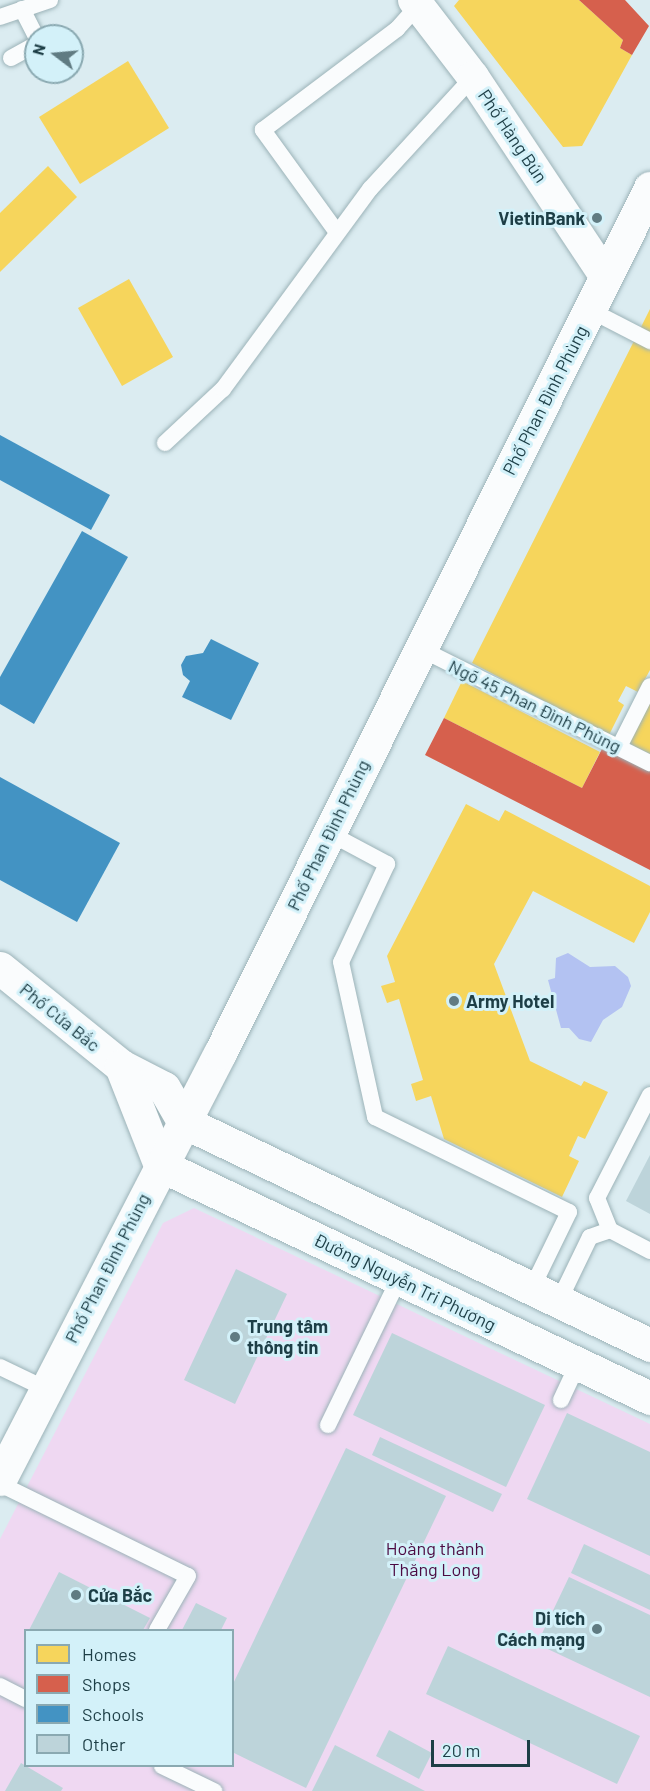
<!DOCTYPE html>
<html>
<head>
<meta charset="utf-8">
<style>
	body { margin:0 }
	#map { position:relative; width:650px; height:1791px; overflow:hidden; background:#dbecf1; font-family:Barlow,sans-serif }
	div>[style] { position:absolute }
	.green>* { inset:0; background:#efd8f2 }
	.water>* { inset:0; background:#b3c2f2 }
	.homes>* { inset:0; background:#f6d55c }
	.shops>* { inset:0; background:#d6604d }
	.schools>* { inset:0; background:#4393c3 }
	.building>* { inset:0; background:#bdd4da }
	.roads { filter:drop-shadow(0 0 2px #9cb3b8) drop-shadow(0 0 2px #9cb3b8) }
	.service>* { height:16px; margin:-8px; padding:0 8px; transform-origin:8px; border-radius:8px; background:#fafcfd }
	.minor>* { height:32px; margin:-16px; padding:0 16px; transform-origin:16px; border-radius:16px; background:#fafcfd }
	.tertiary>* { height:33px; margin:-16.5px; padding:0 16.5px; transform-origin:16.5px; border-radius:16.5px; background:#fafcfd }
	.secondary>* { height:33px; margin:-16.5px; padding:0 16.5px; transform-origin:16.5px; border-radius:16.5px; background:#fafcfd }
	.dots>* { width:16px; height:16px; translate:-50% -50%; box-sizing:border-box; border:3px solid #d3f1f9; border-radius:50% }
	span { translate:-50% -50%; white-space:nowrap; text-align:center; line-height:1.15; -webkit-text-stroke:6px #d3f1f9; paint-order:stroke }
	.street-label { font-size:18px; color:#1d3e46 }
	.poi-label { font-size:18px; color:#1d3e46; font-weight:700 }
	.right { translate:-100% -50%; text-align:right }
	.left { translate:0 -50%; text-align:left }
	.park-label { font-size:18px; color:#4c0b43 }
	.legend { position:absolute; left:24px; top:1629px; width:210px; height:138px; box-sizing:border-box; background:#d3f1f9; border:2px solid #8aa9b1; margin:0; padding:8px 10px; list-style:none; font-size:18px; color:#1d3e46 }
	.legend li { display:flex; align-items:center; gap:12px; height:30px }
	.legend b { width:30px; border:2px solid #8aa9b1 }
	.north { position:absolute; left:24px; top:24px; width:60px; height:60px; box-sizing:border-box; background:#d3f1f9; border:2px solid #8aa9b1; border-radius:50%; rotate:286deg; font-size:16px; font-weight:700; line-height:24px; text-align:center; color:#1d3e46 }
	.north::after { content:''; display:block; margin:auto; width:21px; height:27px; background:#607b82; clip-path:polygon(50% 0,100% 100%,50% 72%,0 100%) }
	.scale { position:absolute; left:431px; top:1740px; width:99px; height:27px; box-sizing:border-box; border:3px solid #1d3e46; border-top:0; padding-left:8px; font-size:18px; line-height:21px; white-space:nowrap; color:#1d3e46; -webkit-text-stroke:4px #d3f1f9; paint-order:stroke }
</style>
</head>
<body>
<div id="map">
	<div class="green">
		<i style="clip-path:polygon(evenodd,194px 1208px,650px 1424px,650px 1791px,0 1791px,0 1539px,163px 1223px,194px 1208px,26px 1630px,232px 1630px,232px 1766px,26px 1766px,26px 1630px)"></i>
	</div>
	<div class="water">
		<i style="clip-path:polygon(568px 953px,590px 967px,615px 966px,628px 977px,631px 986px,622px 1007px,603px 1020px,591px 1042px,579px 1039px,569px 1028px,561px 1028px,548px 980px,555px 978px,556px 958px)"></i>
	</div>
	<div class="homes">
		<i style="clip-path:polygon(459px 0,579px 0,623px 40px,620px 48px,632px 55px,582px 146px,563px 147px,454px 6px)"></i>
		<i style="clip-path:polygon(128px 61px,169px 128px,80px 184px,39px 117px)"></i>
		<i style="clip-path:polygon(48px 166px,77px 197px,0 272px,0 213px)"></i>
		<i style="clip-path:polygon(129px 279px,173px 357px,122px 386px,78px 308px)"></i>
		<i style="clip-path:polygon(650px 309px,650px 339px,638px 333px)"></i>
		<i style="clip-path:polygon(636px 337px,650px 344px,650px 670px,638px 692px,626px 686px,618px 701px,624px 705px,609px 735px,472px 663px)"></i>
		<i style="clip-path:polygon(462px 681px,600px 752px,582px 788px,444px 718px)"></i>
		<i style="clip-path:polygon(650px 696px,650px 754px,626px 742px)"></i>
		<i style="clip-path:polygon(466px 804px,499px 821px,505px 810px,650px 886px,650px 912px,634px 943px,533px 891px,494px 964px,530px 1061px,581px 1086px,584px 1081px,608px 1092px,585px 1139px,578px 1136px,569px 1156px,579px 1161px,562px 1197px,444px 1139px,431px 1096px,416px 1101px,411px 1084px,423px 1080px,399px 999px,387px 1003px,381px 986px,395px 982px,387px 956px)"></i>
	</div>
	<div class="shops">
		<i style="clip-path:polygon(579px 0,625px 0,649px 26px,632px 55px,620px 48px,623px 40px)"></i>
		<i style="clip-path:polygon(444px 718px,582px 788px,603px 747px,650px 771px,650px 870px,425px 755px)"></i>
	</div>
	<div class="schools">
		<i style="clip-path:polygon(0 435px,110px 495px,91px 530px,0 480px)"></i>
		<i style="clip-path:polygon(82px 531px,128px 557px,34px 724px,0 704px,0 677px)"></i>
		<i style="clip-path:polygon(211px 639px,259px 663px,231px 720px,182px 697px,190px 681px,183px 675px,181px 665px,186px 656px,203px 653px)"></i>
		<i style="clip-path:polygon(0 777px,120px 843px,77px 922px,0 880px)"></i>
	</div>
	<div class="building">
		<i style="clip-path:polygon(650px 1155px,650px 1214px,626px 1201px)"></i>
		<i style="clip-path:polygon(236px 1269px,287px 1294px,235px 1404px,184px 1380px)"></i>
		<i style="clip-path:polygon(392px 1333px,545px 1405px,506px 1487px,353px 1415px)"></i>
		<i style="clip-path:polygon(567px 1413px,650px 1452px,650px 1556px,527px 1499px)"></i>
		<i style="clip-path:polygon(380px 1437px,502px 1494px,493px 1512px,372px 1455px)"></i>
		<i style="clip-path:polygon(346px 1448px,446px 1496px,306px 1788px,232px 1752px,232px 1686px)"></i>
		<i style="clip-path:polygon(584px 1544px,650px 1575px,650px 1610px,571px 1573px)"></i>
		<i style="clip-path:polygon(59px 1572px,150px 1618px,143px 1630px,29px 1630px)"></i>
		<i style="clip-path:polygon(569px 1577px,650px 1615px,650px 1697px,537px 1644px)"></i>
		<i style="clip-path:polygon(196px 1603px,227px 1618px,221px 1630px,182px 1630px)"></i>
		<i style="clip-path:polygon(448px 1646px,640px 1736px,617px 1784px,426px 1694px)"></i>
		<i style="clip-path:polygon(389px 1730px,432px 1753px,419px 1779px,376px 1756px)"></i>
		<i style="clip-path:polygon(335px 1745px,425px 1791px,312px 1791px)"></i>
		<i style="clip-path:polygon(21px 1763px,63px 1788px,61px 1791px,5px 1791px)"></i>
	</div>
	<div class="roads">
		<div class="service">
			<i style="left:22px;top:9px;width:31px;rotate:63deg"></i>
			<i style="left:0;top:17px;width:53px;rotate:-18.8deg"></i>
			<i style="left:11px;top:58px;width:29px;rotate:-29deg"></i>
			<i style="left:336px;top:231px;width:125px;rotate:-125.9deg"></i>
			<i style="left:263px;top:130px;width:168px;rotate:-37deg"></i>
			<i style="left:397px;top:29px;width:31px;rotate:-48deg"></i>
			<i style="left:590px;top:310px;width:68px;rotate:27.3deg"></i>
			<i style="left:165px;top:443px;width:79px;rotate:-43deg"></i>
			<i style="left:223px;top:389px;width:248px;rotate:-53.7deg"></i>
			<i style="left:370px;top:189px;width:152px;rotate:-47.4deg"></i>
			<i style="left:421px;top:649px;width:256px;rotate:26.5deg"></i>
			<i style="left:619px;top:747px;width:68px;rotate:-63.1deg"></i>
			<i style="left:329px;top:833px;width:66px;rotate:28.1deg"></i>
			<i style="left:387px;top:864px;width:108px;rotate:115.1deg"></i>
			<i style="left:341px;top:962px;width:159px;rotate:77.6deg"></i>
			<i style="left:375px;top:1117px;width:216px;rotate:26.1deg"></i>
			<i style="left:569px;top:1212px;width:85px;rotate:116deg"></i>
			<i style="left:650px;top:1095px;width:116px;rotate:117.2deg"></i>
			<i style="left:597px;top:1198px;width:35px;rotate:68deg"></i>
			<i style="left:610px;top:1230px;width:45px;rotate:27.7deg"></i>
			<i style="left:559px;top:1301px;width:71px;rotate:-64.2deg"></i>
			<i style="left:590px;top:1237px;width:21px;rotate:-19deg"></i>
			<i style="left:0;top:1367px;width:51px;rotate:25.6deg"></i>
			<i style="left:561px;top:1400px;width:40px;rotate:-65deg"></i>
			<i style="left:328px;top:1425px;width:162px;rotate:-64.1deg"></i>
			<i style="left:0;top:1484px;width:209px;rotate:26.1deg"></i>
			<i style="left:188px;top:1576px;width:62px;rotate:119.9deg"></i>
			<i style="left:0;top:1686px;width:29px;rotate:27deg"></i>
			<i style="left:162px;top:1766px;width:58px;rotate:25.7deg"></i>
		</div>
		<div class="minor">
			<i style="left:414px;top:0;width:97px;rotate:52.5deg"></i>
			<i style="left:473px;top:77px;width:240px;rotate:56.4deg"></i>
		</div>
		<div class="tertiary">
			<i style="left:0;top:968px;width:156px;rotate:39deg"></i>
			<i style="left:121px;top:1066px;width:48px;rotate:27.1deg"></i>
			<i style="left:164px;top:1088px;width:39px;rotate:60deg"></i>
			<i style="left:184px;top:1122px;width:517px;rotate:25.57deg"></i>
			<i style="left:121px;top:1066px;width:106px;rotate:68.5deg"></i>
			<i style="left:160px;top:1165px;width:543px;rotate:25.43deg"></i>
		</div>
		<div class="secondary">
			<i style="left:0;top:1479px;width:479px;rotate:-62.7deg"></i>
			<i style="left:220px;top:1053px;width:966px;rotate:-63.57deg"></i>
		</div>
	</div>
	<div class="dots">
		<i style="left:597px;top:218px;background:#607b82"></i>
		<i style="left:454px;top:1001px;background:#607b82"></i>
		<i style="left:235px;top:1337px;background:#607b82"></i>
		<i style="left:76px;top:1595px;background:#607b82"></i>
		<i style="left:597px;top:1629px;background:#607b82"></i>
	</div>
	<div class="street-label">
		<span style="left:513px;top:136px;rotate:56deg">Phố Hàng Bún</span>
		<span style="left:545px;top:400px;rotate:-63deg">Phố Phan Đình Phùng</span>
		<span style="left:535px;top:706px;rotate:26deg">Ngõ 45 Phan Đình Phùng</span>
		<span style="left:328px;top:835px;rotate:-64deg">Phố Phan Đình Phùng</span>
		<span style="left:60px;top:1017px;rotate:39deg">Phố Cửa Bắc</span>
		<span style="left:107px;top:1268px;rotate:-63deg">Phố Phan Đình Phùng</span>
		<span style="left:405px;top:1282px;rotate:26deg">Đường Nguyễn Tri Phương</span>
	</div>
	<div class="poi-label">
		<span class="right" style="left:585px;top:218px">VietinBank</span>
		<span class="left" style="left:466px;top:1001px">Army Hotel</span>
		<span class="left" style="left:247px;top:1337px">Trung tâm<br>thông tin</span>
		<span class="left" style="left:88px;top:1595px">Cửa Bắc</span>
		<span class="right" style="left:585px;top:1629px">Di tích<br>Cách mạng</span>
	</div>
	<div class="park-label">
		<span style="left:435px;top:1559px">Hoàng thành<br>Thăng Long</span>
	</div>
	<ul class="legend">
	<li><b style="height:16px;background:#f6d55c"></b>Homes</li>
	<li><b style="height:16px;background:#d6604d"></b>Shops</li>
	<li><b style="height:16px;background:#4393c3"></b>Schools</li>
	<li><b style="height:16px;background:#bdd4da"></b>Other</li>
	</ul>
	<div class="north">N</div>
	<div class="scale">20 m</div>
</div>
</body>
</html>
